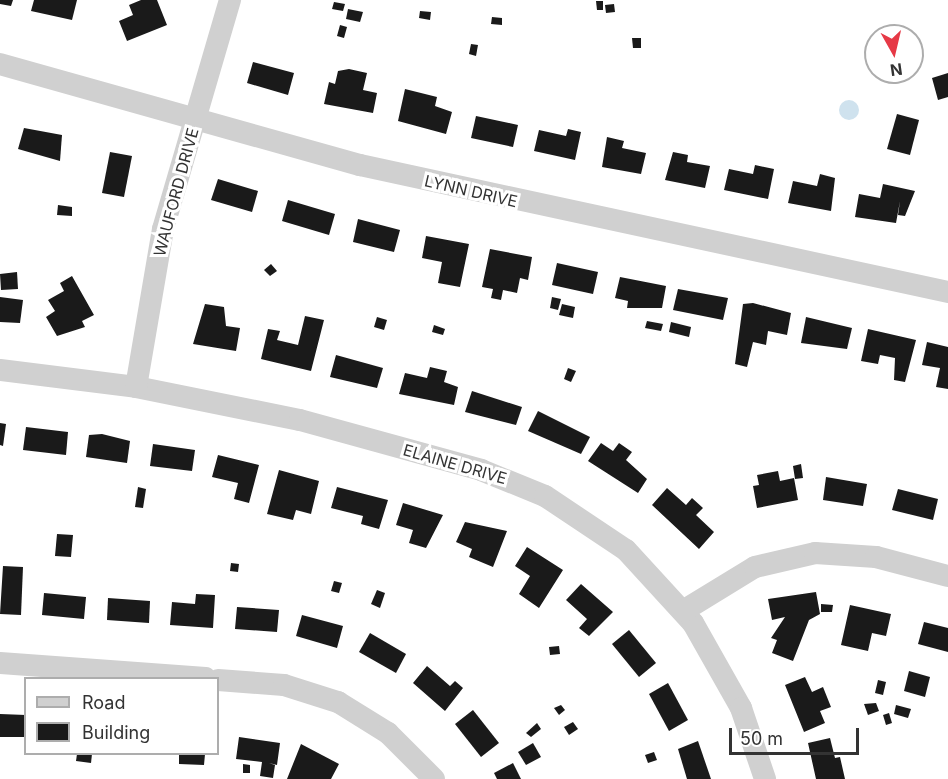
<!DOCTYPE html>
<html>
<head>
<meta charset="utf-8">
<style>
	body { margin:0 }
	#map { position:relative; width:948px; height:779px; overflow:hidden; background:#fff; font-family:Inter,sans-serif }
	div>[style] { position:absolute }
	.water>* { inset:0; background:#cfe2ee }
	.round { border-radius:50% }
	.building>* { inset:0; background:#1a1a1a }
	.minor>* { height:22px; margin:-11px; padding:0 11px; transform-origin:11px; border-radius:11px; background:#d0d0d0 }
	span { translate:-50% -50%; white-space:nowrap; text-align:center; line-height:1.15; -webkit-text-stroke:6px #fff; paint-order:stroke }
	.street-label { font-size:16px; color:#333 }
	.legend { position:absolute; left:24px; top:677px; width:195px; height:78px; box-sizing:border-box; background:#fff; border:2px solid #adadad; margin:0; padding:8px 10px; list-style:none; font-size:18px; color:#333 }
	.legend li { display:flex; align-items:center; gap:12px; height:30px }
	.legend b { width:30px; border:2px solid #adadad }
	.north { position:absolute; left:864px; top:24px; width:60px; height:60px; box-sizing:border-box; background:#fff; border:2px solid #adadad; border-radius:50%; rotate:172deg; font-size:16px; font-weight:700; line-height:24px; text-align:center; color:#333 }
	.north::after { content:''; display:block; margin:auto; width:21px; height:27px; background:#e63946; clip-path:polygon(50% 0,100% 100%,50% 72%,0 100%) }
	.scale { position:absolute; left:729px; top:728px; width:130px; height:27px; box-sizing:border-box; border:3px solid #333; border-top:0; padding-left:8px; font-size:18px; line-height:21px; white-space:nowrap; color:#333; -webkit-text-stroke:4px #fff; paint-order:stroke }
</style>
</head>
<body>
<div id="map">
	<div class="water">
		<i class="round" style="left:839px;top:100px;width:20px;height:20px"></i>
	</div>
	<div class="building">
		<i style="clip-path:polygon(0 0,13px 0,11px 6px,0 4px)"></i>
		<i style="clip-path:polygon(34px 0,77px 0,72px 20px,31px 11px)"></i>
		<i style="clip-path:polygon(141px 0,157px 0,167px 25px,127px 41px,119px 21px,133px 15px,129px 5px)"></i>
		<i style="clip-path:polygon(596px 1px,603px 1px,603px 10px,597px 10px)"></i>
		<i style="clip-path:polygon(334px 2px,345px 4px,343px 11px,332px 9px)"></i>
		<i style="clip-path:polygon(614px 4px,615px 12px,606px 13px,605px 5px)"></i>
		<i style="clip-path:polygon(348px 9px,363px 12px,360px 22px,346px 19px)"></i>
		<i style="clip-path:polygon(420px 11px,431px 12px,430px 20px,419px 18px)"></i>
		<i style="clip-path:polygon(492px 17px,502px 18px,502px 25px,491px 24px)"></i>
		<i style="clip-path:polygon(340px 25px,347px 27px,344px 38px,337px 36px)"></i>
		<i style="clip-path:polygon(632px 38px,641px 38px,641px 48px,633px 48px)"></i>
		<i style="clip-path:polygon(471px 44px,478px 45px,476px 56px,469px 54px)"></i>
		<i style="clip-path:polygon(253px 62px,294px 73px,288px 95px,247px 83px)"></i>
		<i style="clip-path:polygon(349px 69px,367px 73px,363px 90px,377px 93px,373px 113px,324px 104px,329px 82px,335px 84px,338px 71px)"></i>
		<i style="clip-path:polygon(948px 73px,948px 97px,938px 100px,932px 78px)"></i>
		<i style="clip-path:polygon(405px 89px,437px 97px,435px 106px,452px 112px,446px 134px,398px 121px)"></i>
		<i style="clip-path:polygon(897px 114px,919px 120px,910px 155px,887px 149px)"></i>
		<i style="clip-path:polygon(476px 116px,518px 125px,513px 147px,471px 138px)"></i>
		<i style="clip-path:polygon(24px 128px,62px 135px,60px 161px,18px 149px)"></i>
		<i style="clip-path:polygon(568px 129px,581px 132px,575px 160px,534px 151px,539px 130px,566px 136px)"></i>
		<i style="clip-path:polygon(607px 137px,624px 141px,622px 148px,646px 153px,641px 174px,602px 167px)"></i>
		<i style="clip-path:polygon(110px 152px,132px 156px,124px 197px,102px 193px)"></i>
		<i style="clip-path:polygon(673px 152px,688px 155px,687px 162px,710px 166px,705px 188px,665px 180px)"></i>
		<i style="clip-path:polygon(755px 165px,774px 169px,768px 199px,724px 190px,729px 169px,753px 174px)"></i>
		<i style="clip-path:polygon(820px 174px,835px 178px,831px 211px,788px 203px,793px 181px,817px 186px)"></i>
		<i style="clip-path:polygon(218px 179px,258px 191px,252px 212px,211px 200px)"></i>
		<i style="clip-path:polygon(883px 184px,915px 191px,905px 216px,898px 215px,900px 201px,896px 223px,855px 217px,859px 194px,880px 198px)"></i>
		<i style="clip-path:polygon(288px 200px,335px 214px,329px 235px,282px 221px)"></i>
		<i style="clip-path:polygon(58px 205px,72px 207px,72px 216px,57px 215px)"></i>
		<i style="clip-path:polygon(358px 219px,400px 230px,394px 252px,353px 242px)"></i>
		<i style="clip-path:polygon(426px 236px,469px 244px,460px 287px,438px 283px,442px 262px,422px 258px)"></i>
		<i style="clip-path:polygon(490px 249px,532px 257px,528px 280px,520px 278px,517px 293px,503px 290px,501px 300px,491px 298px,493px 289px,482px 287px)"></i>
		<i style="clip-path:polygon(557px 263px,598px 272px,593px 294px,552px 285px)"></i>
		<i style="clip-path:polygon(271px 264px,277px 271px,270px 276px,264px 270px)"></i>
		<i style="clip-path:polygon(17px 272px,18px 289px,1px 290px,0 274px)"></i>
		<i style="clip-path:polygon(72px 276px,94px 315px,82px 321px,85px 327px,57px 336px,46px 317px,55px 311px,48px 300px,64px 291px,60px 283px)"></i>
		<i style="clip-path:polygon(620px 277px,666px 286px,662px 308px,627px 308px,628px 301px,615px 298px)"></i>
		<i style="clip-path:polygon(678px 289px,728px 298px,723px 320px,673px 310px)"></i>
		<i style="clip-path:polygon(0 297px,23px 300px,20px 323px,0 322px)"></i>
		<i style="clip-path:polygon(552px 297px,561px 299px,558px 310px,550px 308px)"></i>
		<i style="clip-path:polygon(753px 303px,791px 313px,787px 335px,768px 331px,766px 345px,753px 342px,747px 367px,735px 364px,743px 304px)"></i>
		<i style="clip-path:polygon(205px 304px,224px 307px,226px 326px,240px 328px,236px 351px,193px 344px)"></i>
		<i style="clip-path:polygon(562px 304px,575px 307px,573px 318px,559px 315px)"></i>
		<i style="clip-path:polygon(305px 316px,324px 320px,311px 371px,261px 359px,268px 329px,280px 331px,277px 340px,298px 345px)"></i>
		<i style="clip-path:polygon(377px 317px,387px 320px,384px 330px,374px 327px)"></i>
		<i style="clip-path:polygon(806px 317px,852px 328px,847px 349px,801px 343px)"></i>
		<i style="clip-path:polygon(647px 321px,663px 324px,661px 331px,645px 328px)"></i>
		<i style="clip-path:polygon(671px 322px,691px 327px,689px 337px,669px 332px)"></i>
		<i style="clip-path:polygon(434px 325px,445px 329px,443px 335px,432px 332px)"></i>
		<i style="clip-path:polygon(868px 329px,916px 340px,905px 382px,894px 380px,895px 358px,880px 355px,878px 364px,861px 361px)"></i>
		<i style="clip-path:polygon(927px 342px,948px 347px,948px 389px,936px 387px,940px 368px,922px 365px)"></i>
		<i style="clip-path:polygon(336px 355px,383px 368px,377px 388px,330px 377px)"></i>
		<i style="clip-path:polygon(430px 367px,447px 371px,444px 382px,458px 387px,454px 405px,399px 394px,405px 373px,427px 378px)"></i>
		<i style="clip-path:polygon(568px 368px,576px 371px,571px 382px,564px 379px)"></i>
		<i style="clip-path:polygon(472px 391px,522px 407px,516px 425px,465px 412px)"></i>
		<i style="clip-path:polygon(538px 411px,590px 437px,581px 454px,528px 431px)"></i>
		<i style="clip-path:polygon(0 423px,6px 424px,3px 446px,0 445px)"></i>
		<i style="clip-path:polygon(26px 427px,68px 432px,66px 455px,23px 450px)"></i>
		<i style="clip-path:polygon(102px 434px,130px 441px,127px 463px,86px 457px,89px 435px)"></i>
		<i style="clip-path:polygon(601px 443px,613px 451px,619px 443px,632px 452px,626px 460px,647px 479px,638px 493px,588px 461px)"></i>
		<i style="clip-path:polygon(153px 444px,195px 450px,192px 471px,150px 466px)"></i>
		<i style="clip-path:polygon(218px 455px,259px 465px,249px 503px,234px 499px,238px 483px,212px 477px)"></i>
		<i style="clip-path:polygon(801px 464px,803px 478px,795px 479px,793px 466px)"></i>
		<i style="clip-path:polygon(279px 470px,319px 481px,311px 514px,296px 510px,293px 520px,267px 514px)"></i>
		<i style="clip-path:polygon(778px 471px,780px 481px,794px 478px,798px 500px,757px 508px,753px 486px,759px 485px,757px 475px)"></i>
		<i style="clip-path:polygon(826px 477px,867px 484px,863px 506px,823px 500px)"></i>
		<i style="clip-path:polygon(138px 487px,146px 489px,143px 508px,135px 507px)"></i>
		<i style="clip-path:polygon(337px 487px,388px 500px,379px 529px,361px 524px,363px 516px,331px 508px)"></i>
		<i style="clip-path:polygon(667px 488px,686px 505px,692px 498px,703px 508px,696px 515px,714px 532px,699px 549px,652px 505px)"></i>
		<i style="clip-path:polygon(898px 489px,938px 499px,933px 520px,892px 510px)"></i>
		<i style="clip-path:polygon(403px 503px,443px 515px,426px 548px,409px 543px,413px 530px,396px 525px)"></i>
		<i style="clip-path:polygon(465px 522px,507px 531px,493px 567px,469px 557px,472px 549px,456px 542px)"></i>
		<i style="clip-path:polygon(57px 534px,73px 535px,71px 557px,55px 556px)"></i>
		<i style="clip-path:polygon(527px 547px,563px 570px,539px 608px,519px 594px,530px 576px,515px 566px)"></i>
		<i style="clip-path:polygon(231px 563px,239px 564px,238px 572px,230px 571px)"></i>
		<i style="clip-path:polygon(3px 566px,23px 567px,21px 615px,0 614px)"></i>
		<i style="clip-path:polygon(334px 581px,342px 583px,339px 593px,331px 591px)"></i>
		<i style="clip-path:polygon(581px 584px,613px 612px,589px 636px,579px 628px,587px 619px,566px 600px)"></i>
		<i style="clip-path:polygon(377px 590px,385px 593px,380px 608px,371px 604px)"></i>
		<i style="clip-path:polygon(816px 592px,820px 614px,809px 620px,793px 661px,772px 653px,777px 640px,771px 638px,785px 617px,772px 620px,768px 599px)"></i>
		<i style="clip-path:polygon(44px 593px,86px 597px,84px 619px,42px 615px)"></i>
		<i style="clip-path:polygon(196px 594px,215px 595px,213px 628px,170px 625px,172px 602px,195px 604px)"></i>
		<i style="clip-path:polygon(108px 598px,150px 601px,149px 623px,107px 620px)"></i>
		<i style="clip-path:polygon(821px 604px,833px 605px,832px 612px,821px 612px)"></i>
		<i style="clip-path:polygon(850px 605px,891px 614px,886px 636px,872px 633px,868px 651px,841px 645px)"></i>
		<i style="clip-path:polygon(237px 607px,279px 610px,277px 632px,235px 629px)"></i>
		<i style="clip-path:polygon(302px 615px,343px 626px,337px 648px,296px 636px)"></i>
		<i style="clip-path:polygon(924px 622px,948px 628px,948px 652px,918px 644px)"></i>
		<i style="clip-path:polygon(629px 630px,656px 663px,639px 677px,612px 644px)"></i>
		<i style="clip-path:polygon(370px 633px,406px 654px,396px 673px,359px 652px)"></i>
		<i style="clip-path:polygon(559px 646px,560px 654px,550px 655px,549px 647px)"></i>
		<i style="clip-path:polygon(427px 666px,450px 686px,455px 681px,463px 688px,445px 711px,413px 683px)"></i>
		<i style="clip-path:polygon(909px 671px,930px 677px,925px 697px,904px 691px)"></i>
		<i style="clip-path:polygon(805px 677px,812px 692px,823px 687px,831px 707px,820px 711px,825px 723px,804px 732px,785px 685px)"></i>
		<i style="clip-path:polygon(878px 680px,886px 682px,883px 695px,875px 693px)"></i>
		<i style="clip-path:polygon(668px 683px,688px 720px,669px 731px,649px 694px)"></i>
		<i style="clip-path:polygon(876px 703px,879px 711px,868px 715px,864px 704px)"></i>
		<i style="clip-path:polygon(561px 705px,565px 710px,559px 715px,554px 708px)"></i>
		<i style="clip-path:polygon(896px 705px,911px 709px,908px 718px,894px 714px)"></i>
		<i style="clip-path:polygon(473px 710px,499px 743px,481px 757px,455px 724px)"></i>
		<i style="clip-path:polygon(889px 713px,892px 723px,886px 725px,883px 715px)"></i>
		<i style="clip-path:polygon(0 714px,26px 715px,26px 737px,0 737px)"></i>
		<i style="clip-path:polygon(573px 722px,578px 729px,569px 735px,564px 727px)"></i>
		<i style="clip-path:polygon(537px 723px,541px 729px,531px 737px,526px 733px)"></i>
		<i style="clip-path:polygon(239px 737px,280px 743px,277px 765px,269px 763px,275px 765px,273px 778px,260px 776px,262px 762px,236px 759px)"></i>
		<i style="clip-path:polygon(830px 738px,835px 758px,840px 757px,845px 779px,816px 779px,808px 743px)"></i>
		<i style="clip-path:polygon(698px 741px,711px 779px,687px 779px,678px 749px)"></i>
		<i style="clip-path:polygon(533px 743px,541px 757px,526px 765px,518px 752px)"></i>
		<i style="clip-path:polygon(301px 744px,339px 764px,331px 779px,287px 779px)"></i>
		<i style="clip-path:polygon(654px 752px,657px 760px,648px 763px,645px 755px)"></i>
		<i style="clip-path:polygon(77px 754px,92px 754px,91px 763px,76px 761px)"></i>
		<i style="clip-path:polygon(179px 754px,205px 754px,204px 765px,179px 764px)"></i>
		<i style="clip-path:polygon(513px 763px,521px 779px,497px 779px,494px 773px)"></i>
		<i style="clip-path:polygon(243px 764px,250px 765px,250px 773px,243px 773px)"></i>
	</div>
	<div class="minor">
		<i style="left:0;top:64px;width:374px;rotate:15.7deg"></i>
		<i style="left:360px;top:165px;width:602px;rotate:12.19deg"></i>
		<i style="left:0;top:370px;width:137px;rotate:7.1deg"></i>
		<i style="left:136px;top:387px;width:167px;rotate:11.4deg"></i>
		<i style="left:300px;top:420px;width:188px;rotate:15.4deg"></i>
		<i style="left:481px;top:470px;width:69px;rotate:22.1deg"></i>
		<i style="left:545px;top:496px;width:97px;rotate:33.7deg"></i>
		<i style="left:626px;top:550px;width:99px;rotate:47.5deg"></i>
		<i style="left:693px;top:623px;width:98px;rotate:60.5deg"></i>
		<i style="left:741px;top:708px;width:75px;rotate:71.3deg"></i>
		<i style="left:136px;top:387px;width:160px;rotate:-80.3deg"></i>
		<i style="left:163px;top:229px;width:239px;rotate:-73.7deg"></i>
		<i style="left:683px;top:611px;width:84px;rotate:-31.4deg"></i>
		<i style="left:755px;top:567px;width:62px;rotate:-13.1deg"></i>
		<i style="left:815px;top:553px;width:61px;rotate:3.8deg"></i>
		<i style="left:876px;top:557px;width:74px;rotate:14.8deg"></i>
		<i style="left:0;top:663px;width:206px;rotate:4.2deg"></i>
		<i style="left:218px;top:680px;width:66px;rotate:4.3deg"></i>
		<i style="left:284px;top:685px;width:57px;rotate:17.5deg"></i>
		<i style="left:338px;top:702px;width:59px;rotate:31.8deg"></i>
		<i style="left:388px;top:733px;width:65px;rotate:45deg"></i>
	</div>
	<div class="street-label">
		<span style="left:471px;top:191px;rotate:13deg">LYNN DRIVE</span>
		<span style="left:176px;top:192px;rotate:-75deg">WAUFORD DRIVE</span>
		<span style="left:455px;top:464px;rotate:16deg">ELAINE DRIVE</span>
	</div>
	<ul class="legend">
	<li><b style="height:8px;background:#d0d0d0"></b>Road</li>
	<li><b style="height:16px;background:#1a1a1a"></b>Building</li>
	</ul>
	<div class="north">N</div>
	<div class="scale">50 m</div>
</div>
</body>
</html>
